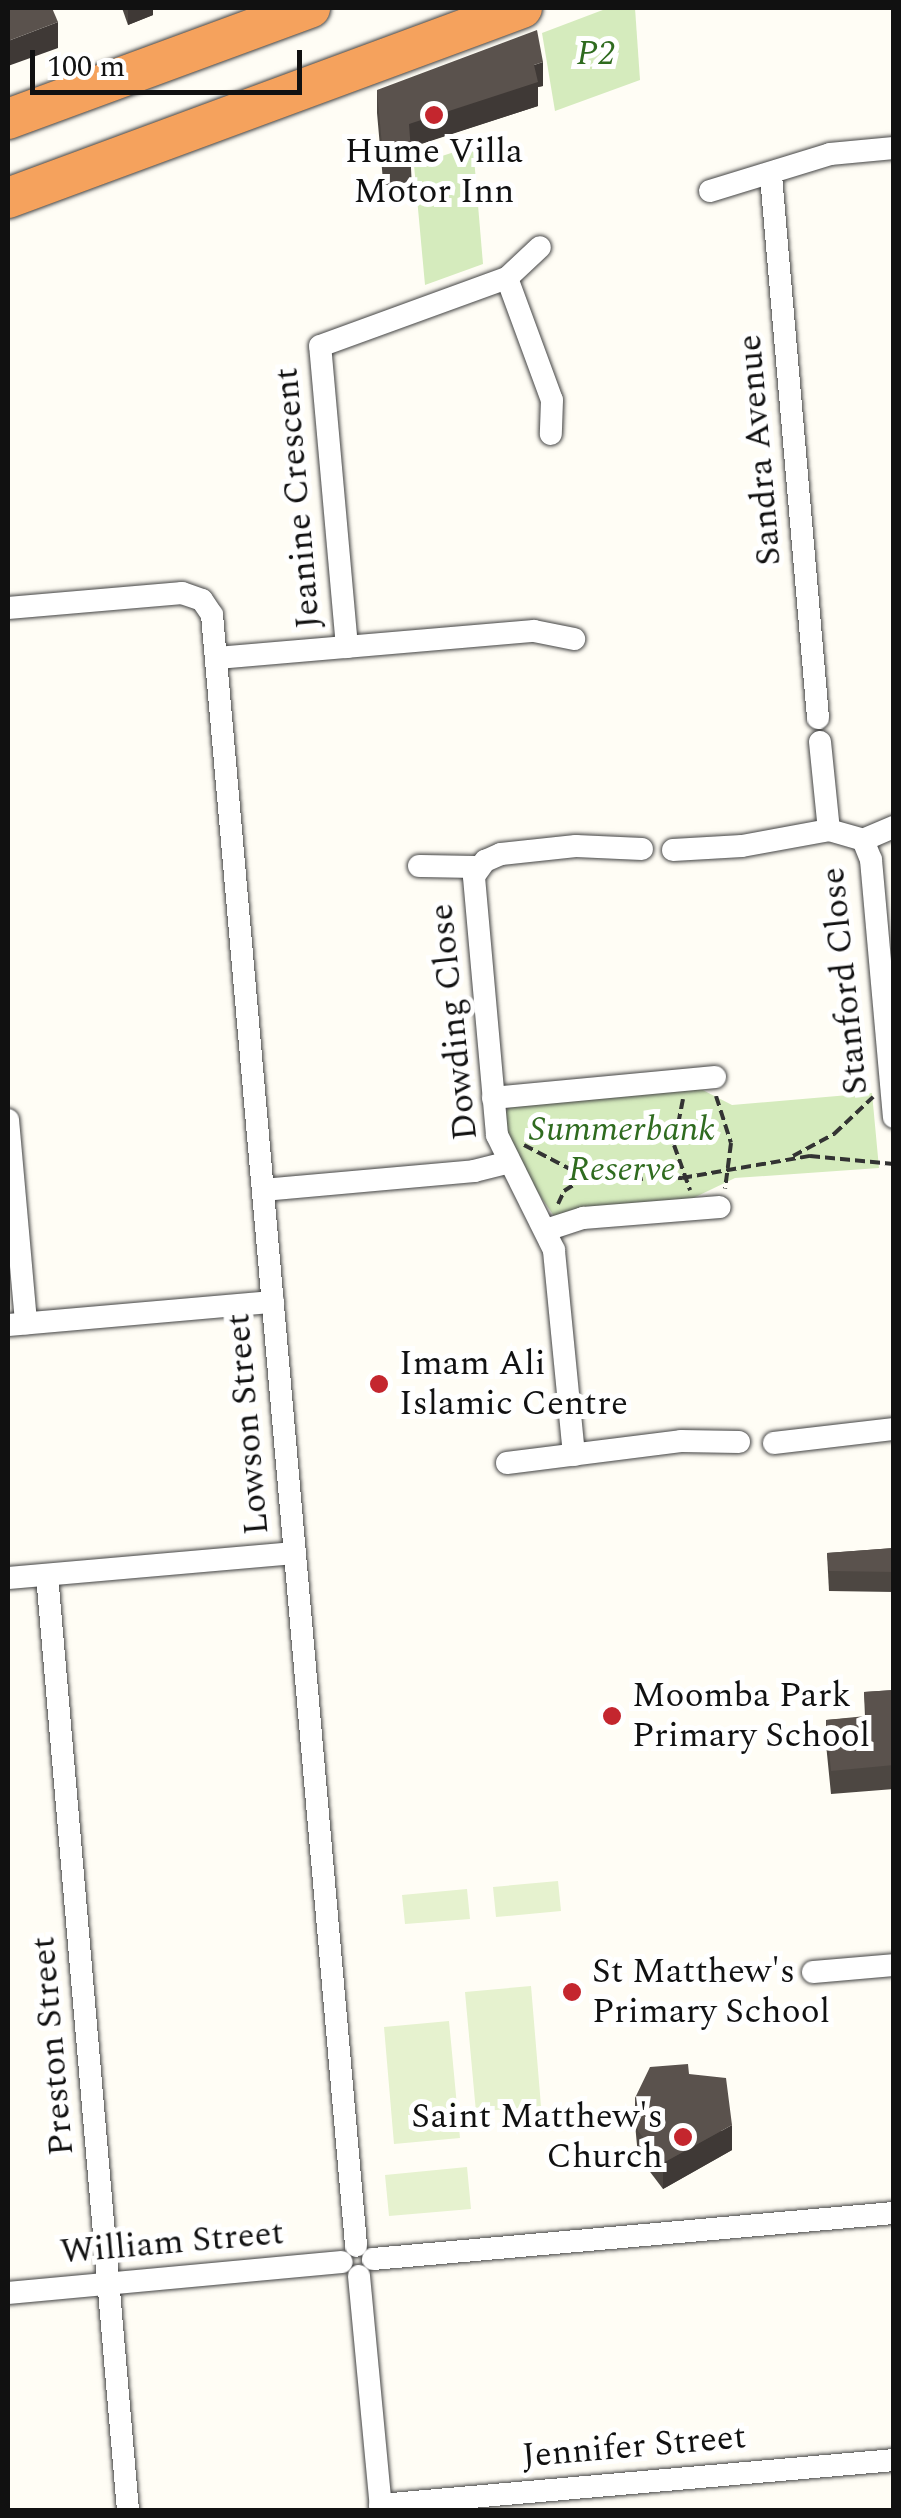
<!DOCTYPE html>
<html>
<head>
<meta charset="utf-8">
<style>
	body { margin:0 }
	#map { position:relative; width:901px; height:2518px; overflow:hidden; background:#fffdf5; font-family:Spectral,serif }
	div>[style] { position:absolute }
	.green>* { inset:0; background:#d5ebbd }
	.pitch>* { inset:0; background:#e6f2cf }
	.path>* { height:4px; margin-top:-2px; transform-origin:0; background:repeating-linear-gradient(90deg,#333 0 10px,transparent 0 15px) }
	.roads { filter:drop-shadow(0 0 2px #444) drop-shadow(0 0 2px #444) }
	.street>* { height:22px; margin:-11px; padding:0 11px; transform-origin:11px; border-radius:11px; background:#fff }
	.highway>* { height:40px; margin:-20px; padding:0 20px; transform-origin:20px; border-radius:20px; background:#f5a25d }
	.wall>* { inset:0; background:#4d4742 }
	.shaded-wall>* { inset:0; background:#3f3936 }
	.building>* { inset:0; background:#5a524d }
	.dots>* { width:28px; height:28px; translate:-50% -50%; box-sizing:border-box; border:5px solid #fff; border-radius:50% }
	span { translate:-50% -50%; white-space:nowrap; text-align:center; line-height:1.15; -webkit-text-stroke:10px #fff; paint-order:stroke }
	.park-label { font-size:35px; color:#2f6b1f; font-style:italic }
	.poi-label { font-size:35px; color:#111 }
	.left { translate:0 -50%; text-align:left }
	.right { translate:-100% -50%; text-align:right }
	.street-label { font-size:35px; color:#111 }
	.frame { position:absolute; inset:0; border:10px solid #111; pointer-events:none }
	.scale { position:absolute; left:30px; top:50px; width:272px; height:45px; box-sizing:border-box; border:5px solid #111; border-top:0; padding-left:12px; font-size:30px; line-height:35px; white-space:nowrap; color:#111; -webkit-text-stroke:8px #fff; paint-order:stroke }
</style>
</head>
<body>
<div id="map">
	<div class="green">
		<i style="clip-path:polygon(608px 8px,635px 8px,640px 80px,555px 111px,542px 33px)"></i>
		<i style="clip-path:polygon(473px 146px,483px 264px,425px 285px,414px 165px)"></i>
		<i style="clip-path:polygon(693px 1085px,732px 1105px,872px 1093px,879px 1168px,735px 1178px,685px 1202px,554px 1216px,511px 1154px,504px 1116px,509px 1106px)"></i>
	</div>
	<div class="pitch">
		<i style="clip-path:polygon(558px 1881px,561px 1911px,496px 1917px,493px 1887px)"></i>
		<i style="clip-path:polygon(467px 1889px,470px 1919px,405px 1924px,402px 1895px)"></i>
		<i style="clip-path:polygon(531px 1986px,541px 2106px,476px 2112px,465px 1992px)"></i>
		<i style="clip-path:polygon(449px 2021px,460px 2138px,394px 2144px,384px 2027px)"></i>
		<i style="clip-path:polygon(467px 2167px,471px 2209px,389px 2216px,385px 2175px)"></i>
	</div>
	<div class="path">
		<i style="left:716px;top:1096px;width:49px;rotate:72.3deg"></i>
		<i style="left:731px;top:1143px;width:46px;rotate:97.4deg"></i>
		<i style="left:683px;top:1099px;width:47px;rotate:101.1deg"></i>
		<i style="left:674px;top:1145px;width:48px;rotate:70.4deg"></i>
		<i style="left:524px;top:1145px;width:54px;rotate:27.5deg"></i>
		<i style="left:572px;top:1170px;width:62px;rotate:8.4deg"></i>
		<i style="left:633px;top:1179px;width:49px;rotate:-1.2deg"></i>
		<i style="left:682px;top:1178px;width:130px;rotate:-9.8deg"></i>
		<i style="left:810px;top:1156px;width:84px;rotate:5.4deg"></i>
		<i style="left:793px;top:1156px;width:47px;rotate:-28.2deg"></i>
		<i style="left:834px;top:1134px;width:54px;rotate:-43.5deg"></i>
		<i style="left:558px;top:1204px;width:14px;rotate:-65deg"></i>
		<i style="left:564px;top:1191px;width:31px;rotate:-33deg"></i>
	</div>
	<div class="roads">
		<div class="street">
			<i style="left:771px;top:176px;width:544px;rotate:85.04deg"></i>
			<i style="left:710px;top:191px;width:126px;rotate:-17.1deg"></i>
			<i style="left:830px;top:154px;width:64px;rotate:-5.4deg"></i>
			<i style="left:507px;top:278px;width:130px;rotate:69.8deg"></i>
			<i style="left:552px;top:400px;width:34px;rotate:92deg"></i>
			<i style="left:8px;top:608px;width:175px;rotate:-4.9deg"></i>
			<i style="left:182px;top:593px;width:21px;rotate:19deg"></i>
			<i style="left:202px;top:600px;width:18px;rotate:56deg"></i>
			<i style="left:212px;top:615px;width:1637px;rotate:84.95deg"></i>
			<i style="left:347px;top:647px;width:302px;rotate:-95.1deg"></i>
			<i style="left:320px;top:346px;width:199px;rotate:-20deg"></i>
			<i style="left:507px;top:278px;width:45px;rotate:-43.2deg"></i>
			<i style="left:217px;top:658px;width:318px;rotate:-4.9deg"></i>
			<i style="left:534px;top:631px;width:41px;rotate:11.3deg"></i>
			<i style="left:820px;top:742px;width:88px;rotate:84.2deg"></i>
			<i style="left:863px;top:840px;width:34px;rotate:-23deg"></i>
			<i style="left:673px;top:850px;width:69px;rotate:-3.3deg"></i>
			<i style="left:742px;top:846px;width:88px;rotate:-10.4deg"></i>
			<i style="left:829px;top:830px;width:35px;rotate:16deg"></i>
			<i style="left:863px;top:840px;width:22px;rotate:68deg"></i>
			<i style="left:871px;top:860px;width:258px;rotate:84.9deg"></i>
			<i style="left:419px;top:866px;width:59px;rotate:1deg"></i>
			<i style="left:493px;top:1098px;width:223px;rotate:-5.4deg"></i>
			<i style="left:8px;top:1120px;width:204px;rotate:84.9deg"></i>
			<i style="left:263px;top:1190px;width:212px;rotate:-5.1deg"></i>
			<i style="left:474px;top:1171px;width:36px;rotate:-14deg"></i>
			<i style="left:549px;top:1229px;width:36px;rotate:-18deg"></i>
			<i style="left:583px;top:1218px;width:137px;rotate:-4.6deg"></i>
			<i style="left:8px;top:1325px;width:266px;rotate:-5deg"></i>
			<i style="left:774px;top:1443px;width:121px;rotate:-6.7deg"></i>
			<i style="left:574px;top:1455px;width:206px;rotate:-95.6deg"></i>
			<i style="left:554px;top:1250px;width:128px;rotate:-116.4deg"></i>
			<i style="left:497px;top:1135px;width:260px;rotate:-95.1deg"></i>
			<i style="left:474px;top:876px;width:19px;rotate:-54deg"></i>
			<i style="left:485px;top:861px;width:17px;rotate:-24deg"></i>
			<i style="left:501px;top:854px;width:75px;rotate:-6.1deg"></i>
			<i style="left:576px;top:846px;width:66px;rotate:2.6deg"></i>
			<i style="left:507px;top:1463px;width:175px;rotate:-7.2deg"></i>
			<i style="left:681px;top:1441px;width:58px;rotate:1deg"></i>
			<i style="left:47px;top:1575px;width:939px;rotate:85.05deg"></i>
			<i style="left:8px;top:1578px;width:288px;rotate:-5deg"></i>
			<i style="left:813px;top:1972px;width:81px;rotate:-4.9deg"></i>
			<i style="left:373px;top:2259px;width:523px;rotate:-5.05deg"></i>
			<i style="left:359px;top:2276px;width:235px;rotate:84.6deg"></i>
			<i style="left:8px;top:2293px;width:335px;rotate:-5.3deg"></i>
			<i style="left:380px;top:2505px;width:516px;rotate:-5deg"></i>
		</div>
		<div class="highway">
			<i style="left:8px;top:119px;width:322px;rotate:-20.2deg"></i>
			<i style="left:8px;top:198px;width:548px;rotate:-20.29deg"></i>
		</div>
	</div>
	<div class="wall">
		<i style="clip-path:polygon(122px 8px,153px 8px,153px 15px,128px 25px)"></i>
		<i style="clip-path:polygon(543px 86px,538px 87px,538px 106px,410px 147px,412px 189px,384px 192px,377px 113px,377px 90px)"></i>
		<i style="clip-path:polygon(894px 1548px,894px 1592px,829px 1591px,827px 1553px)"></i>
		<i style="clip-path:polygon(894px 1690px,894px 1789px,831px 1794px,826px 1744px,826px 1720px,865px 1717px,864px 1692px)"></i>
		<i style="clip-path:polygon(689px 2074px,732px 2150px,663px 2189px,638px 2156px,635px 2124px,635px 2098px)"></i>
	</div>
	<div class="shaded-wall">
		<i style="clip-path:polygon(128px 8px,153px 8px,153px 15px,128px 25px)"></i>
		<i style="clip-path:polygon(58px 22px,58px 48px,8px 66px,8px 41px)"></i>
		<i style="clip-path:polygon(543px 62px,543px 86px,538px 87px,538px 106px,409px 148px,409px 124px,534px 65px)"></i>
		<i style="clip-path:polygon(732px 2125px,732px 2150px,663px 2189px,663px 2163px)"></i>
	</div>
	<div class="building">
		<i style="clip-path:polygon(8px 8px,52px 8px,58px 22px,8px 41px)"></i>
		<i style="clip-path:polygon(537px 30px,543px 62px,534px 65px,538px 82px,409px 124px,412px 165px,384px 168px,377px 90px)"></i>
		<i style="clip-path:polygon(894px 1548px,894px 1572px,829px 1571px,827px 1553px)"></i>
		<i style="clip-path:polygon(894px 1690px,894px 1765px,831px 1771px,826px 1720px,866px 1716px,864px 1692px)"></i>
		<i style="clip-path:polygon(688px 2064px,689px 2074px,726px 2078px,732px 2125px,663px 2163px,638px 2131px,635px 2098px,650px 2067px)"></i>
	</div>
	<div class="dots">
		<i style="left:434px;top:115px;background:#c4262e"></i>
		<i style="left:379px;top:1384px;background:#c4262e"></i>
		<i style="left:612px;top:1716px;background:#c4262e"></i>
		<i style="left:572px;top:1992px;background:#c4262e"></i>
		<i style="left:683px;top:2137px;background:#c4262e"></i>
	</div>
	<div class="park-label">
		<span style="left:596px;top:54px">P2</span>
		<span style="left:622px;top:1150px">Summerbank<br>Reserve</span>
	</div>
	<div class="poi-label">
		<span style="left:434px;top:172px">Hume Villa<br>Motor Inn</span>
		<span class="left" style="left:399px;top:1384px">Imam Ali<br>Islamic Centre</span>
		<span class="left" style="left:632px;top:1716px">Moomba Park<br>Primary School</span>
		<span class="left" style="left:592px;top:1992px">St Matthew's<br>Primary School</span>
		<span class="right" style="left:663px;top:2137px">Saint Matthew's<br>Church</span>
	</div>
	<div class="street-label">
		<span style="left:760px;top:450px;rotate:-95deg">Sandra Avenue</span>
		<span style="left:298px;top:498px;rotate:-95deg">Jeanine Crescent</span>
		<span style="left:845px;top:981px;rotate:-96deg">Stanford Close</span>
		<span style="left:454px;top:1022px;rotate:-96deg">Dowding Close</span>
		<span style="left:248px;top:1424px;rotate:-95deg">Lowson Street</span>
		<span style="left:53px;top:2046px;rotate:-95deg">Preston Street</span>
		<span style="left:172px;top:2243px;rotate:-5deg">William Street</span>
		<span style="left:634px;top:2447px;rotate:-5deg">Jennifer Street</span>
	</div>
	<div class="frame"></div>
	<div class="scale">100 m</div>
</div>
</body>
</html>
